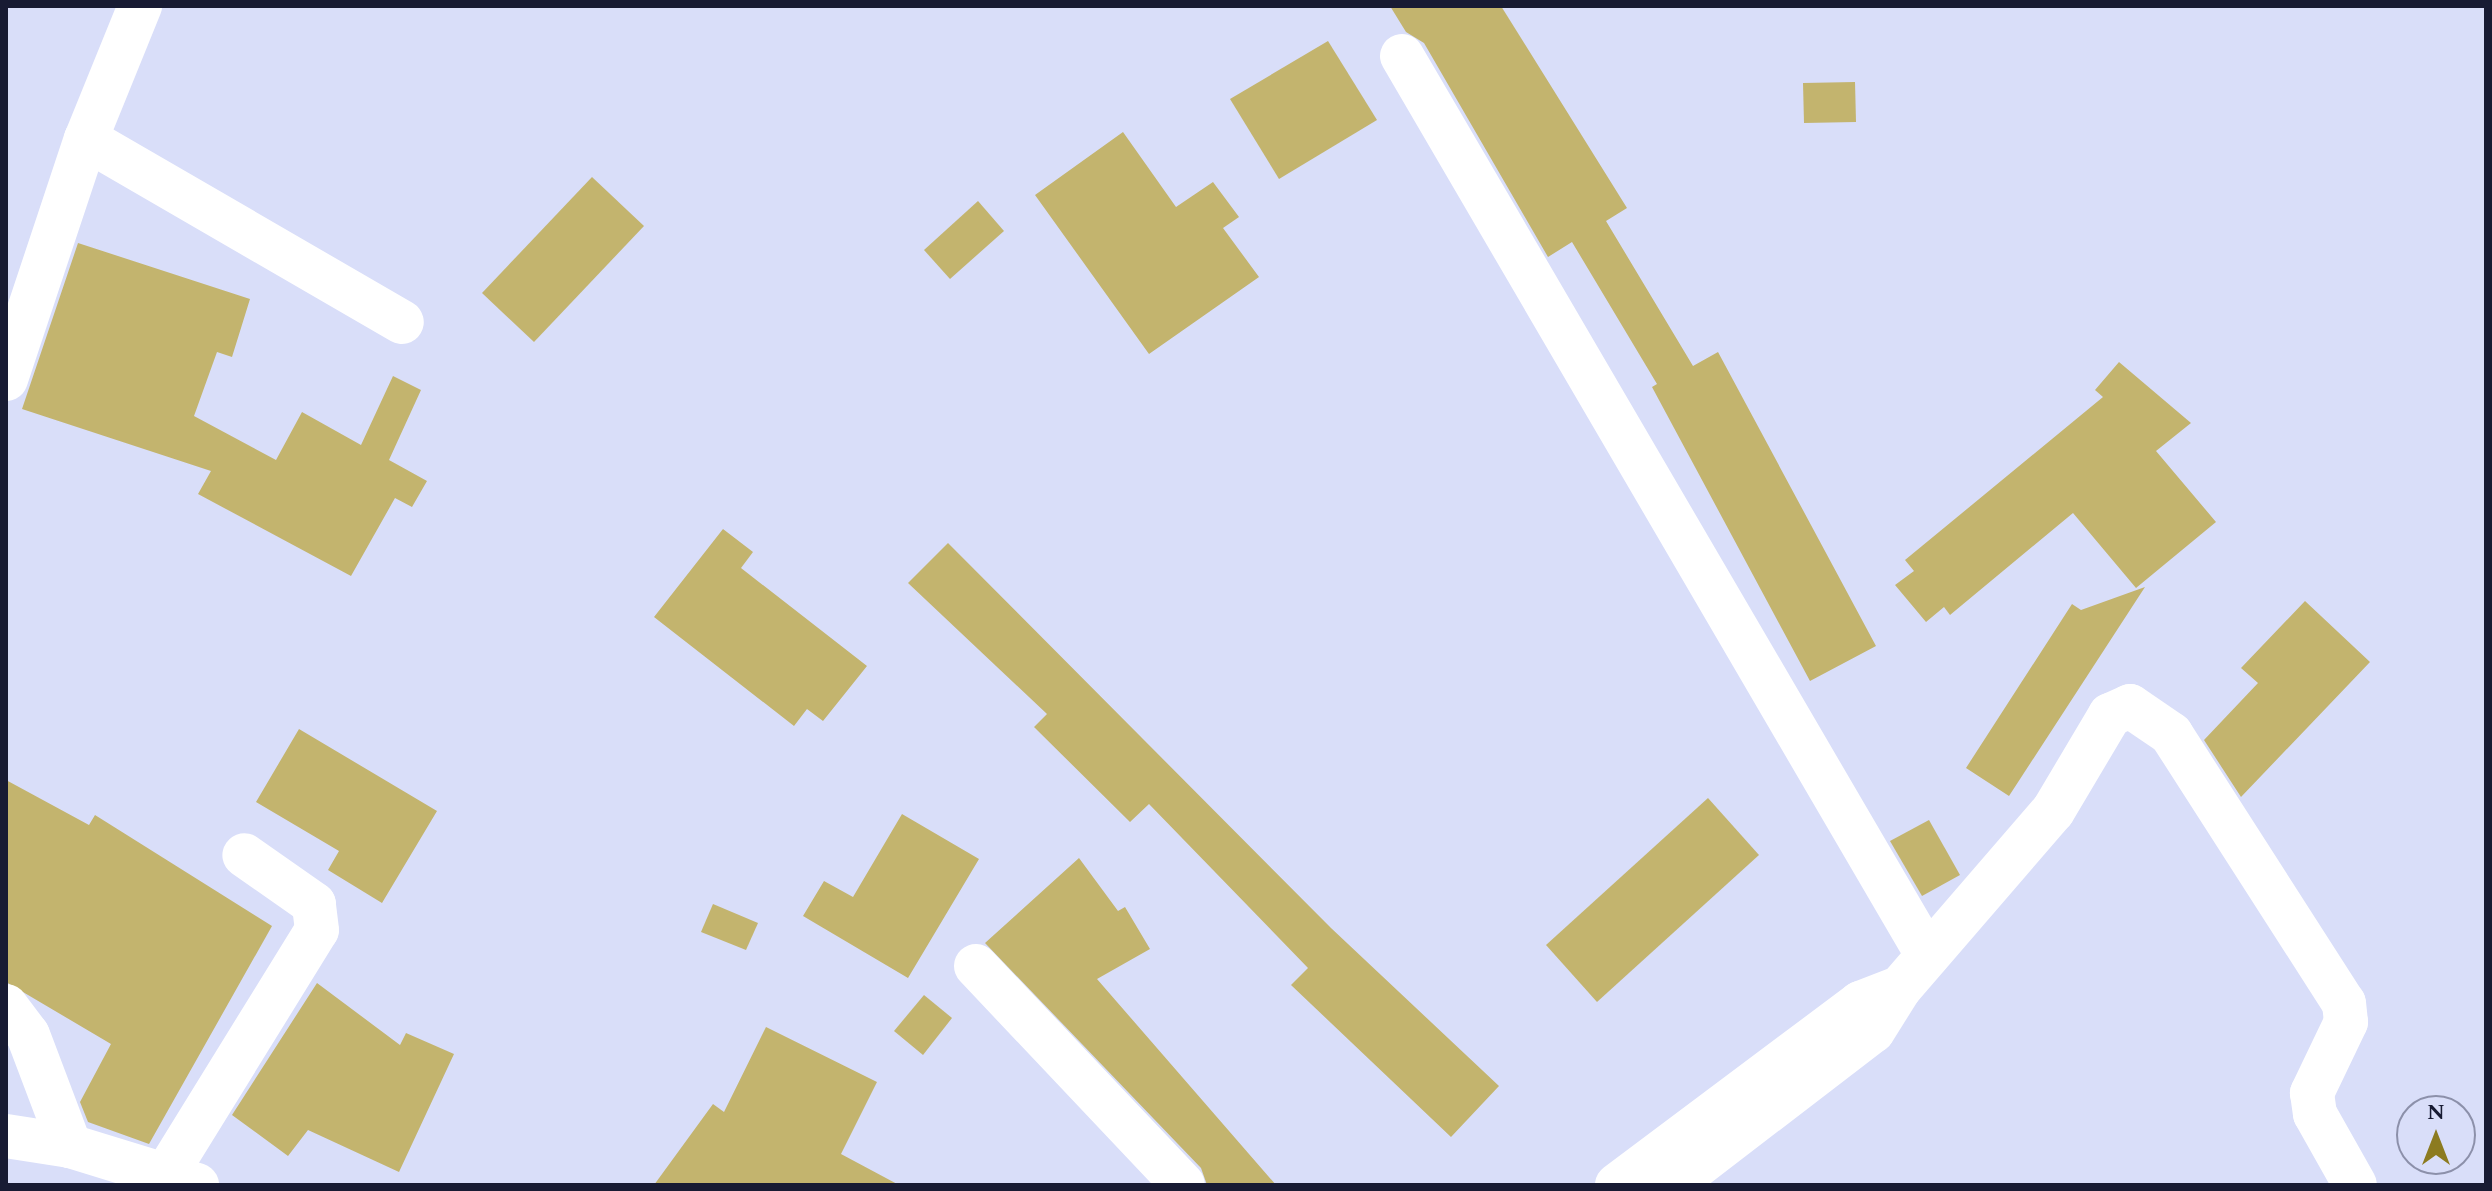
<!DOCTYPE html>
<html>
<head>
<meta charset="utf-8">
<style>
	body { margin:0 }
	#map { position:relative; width:2492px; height:1191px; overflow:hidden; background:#d9def9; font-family:Spectral,serif }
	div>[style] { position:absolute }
	.building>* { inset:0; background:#c3b46e }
	.street>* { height:44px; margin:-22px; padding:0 22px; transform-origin:22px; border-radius:22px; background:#fff }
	span { translate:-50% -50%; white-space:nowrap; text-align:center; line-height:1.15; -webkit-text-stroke:8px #d9def9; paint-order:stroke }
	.frame { position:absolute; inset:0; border:8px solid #181b33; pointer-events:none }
	.north { position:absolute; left:2396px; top:1095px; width:80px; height:80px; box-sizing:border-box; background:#d9def9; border:2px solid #8c90aa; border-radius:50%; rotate:0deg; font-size:22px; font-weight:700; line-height:32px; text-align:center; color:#181b33 }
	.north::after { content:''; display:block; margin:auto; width:28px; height:36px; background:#8c7b20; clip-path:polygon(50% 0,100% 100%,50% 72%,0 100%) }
</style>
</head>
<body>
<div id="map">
	<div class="building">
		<i style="clip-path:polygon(1390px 6px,1501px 6px,1627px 208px,1606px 221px,1693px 366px,1718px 352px,1876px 646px,1810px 681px,1652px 387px,1657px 384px,1572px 242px,1548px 257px,1424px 43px,1406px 32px)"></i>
		<i style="clip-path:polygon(1328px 41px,1377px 120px,1279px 179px,1230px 99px)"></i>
		<i style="clip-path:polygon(1855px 82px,1856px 122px,1804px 123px,1803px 83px)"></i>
		<i style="clip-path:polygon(1123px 132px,1176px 207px,1213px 182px,1239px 217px,1223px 228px,1259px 277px,1149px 354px,1035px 195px)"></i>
		<i style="clip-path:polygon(592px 177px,644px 226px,534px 342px,482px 293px)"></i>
		<i style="clip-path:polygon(978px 201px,1004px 231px,950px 279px,924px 250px)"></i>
		<i style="clip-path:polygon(78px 243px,250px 299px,232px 357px,217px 352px,194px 416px,276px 460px,302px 412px,361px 445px,393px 376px,421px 390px,389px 460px,427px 481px,412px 507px,395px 498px,351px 576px,198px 494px,211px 471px,22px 409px)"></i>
		<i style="clip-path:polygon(2119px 362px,2191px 423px,2156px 451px,2216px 522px,2136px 588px,2073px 513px,1950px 615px,1944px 607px,1926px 622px,1895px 585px,1914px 571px,1905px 560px,2103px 397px,2095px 390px)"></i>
		<i style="clip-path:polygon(723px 529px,753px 552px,741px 568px,867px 666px,823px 721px,807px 709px,794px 726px,654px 617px)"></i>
		<i style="clip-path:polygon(948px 543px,1331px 928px,1499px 1086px,1451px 1137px,1291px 985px,1308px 968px,1149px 804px,1130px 822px,1034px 727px,1047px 714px,908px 583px)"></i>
		<i style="clip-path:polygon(2145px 587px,2009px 796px,1966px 768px,2072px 604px,2081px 610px)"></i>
		<i style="clip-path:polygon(2305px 601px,2370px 662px,2241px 797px,2204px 740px,2258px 683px,2241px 668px)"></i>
		<i style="clip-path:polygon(299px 729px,437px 811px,382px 903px,328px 870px,339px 851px,256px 802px)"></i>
		<i style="clip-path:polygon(6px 780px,89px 825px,95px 815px,272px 926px,149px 1144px,88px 1122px,80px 1102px,111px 1044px,6px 982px)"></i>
		<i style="clip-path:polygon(1708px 798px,1759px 855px,1597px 1002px,1546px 945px)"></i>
		<i style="clip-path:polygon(902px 814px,979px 859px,908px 978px,803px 916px,824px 881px,853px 897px)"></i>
		<i style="clip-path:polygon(1929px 820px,1960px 875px,1922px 896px,1890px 841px)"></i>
		<i style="clip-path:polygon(1079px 858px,1118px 911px,1125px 907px,1150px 949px,1097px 979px,1276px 1185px,1207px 1185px,1201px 1168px,985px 943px)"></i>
		<i style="clip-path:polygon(713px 904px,758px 923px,746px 950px,701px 932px)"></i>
		<i style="clip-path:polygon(317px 983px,400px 1045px,406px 1033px,454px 1054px,399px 1172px,308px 1130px,288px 1156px,232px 1115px)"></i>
		<i style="clip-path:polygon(924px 995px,952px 1018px,923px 1055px,894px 1031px)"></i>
		<i style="clip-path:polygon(766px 1027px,877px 1082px,841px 1154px,899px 1185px,654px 1185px,713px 1104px,724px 1112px)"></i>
	</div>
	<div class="street">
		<i style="left:1402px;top:56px;width:1042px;rotate:59.7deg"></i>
		<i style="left:86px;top:139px;width:365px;rotate:30.1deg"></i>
		<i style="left:6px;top:379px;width:253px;rotate:-71.6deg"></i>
		<i style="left:86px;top:139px;width:144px;rotate:-67.9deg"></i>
		<i style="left:976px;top:966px;width:301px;rotate:46.6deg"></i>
		<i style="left:6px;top:1006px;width:36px;rotate:53deg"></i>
		<i style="left:28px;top:1035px;width:119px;rotate:69.3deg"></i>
		<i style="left:6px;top:1136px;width:65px;rotate:8.9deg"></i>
		<i style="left:70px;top:1146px;width:133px;rotate:17.1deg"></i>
		<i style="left:168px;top:1171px;width:283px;rotate:-58.3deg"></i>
		<i style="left:317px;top:930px;width:26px;rotate:-97deg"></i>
		<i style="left:314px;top:904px;width:85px;rotate:-145deg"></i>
		<i style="left:1617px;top:1185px;width:304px;rotate:-36.8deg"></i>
		<i style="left:1860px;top:1003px;width:36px;rotate:-21deg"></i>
		<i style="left:1672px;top:1185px;width:253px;rotate:-37.5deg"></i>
		<i style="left:1873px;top:1031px;width:51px;rotate:-57.9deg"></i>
		<i style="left:1900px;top:988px;width:234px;rotate:-49.2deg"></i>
		<i style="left:2053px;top:811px;width:112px;rotate:-59.3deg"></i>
		<i style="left:2110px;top:715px;width:22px;rotate:-24deg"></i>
		<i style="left:2130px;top:706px;width:50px;rotate:34.3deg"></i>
		<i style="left:2171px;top:734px;width:320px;rotate:57.3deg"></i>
		<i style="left:2344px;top:1003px;width:19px;rotate:84deg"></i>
		<i style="left:2346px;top:1022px;width:79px;rotate:115.6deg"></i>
		<i style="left:2312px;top:1093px;width:21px;rotate:82deg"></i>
		<i style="left:2315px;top:1114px;width:81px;rotate:60.6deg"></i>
	</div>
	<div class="frame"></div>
	<div class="north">N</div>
</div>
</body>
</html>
